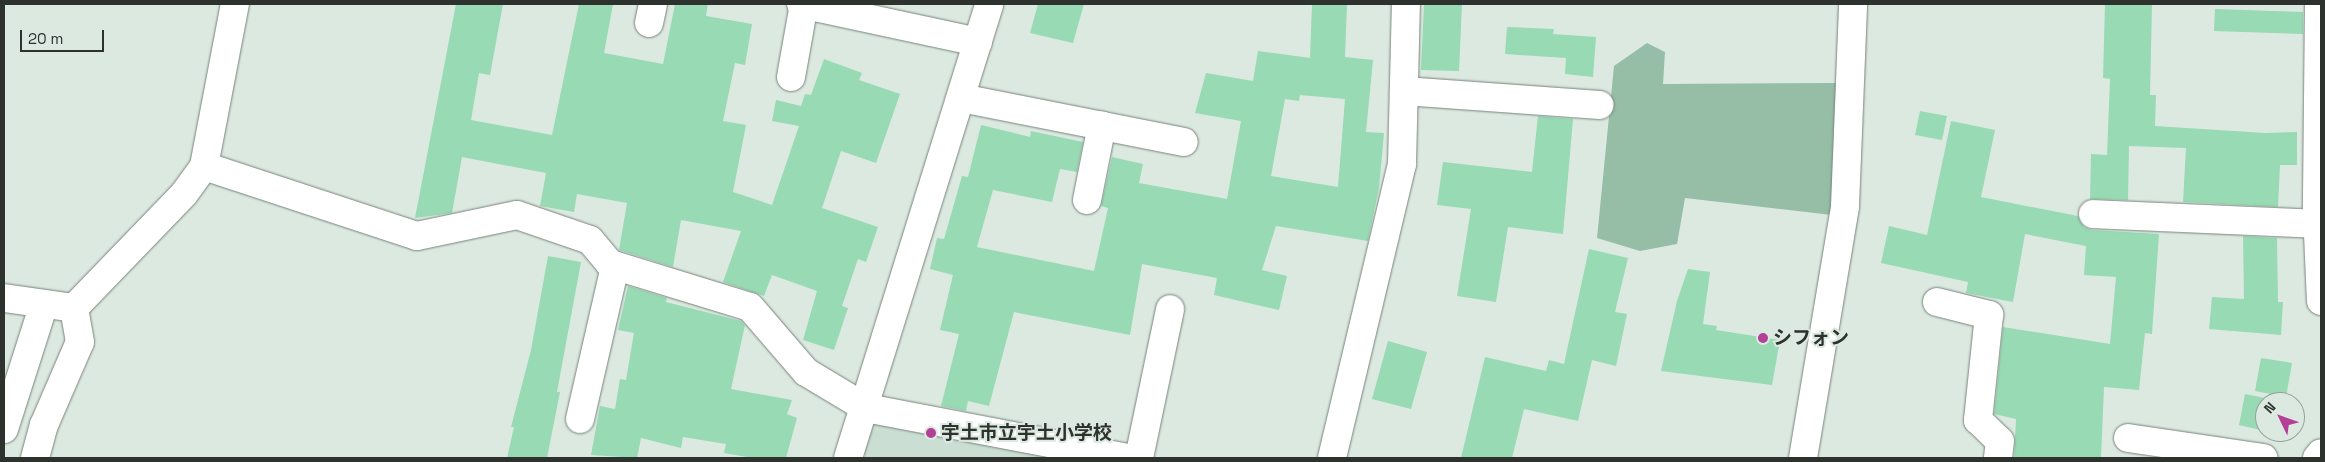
<!DOCTYPE html>
<html>
<head>
<meta charset="utf-8">
<style>
	body { margin:0 }
	#map { position:relative; width:2325px; height:462px; overflow:hidden; background:#dce9e1; font-family:"Space Grotesk","Noto Sans JP",sans-serif }
	div>[style] { position:absolute }
	.built>* { inset:0; background:#cbded3 }
	.green>* { inset:0; background:#96bda5 }
	.building>* { inset:0; background:#97dab3 }
	.roads { filter:drop-shadow(0 0 1px #77837c) drop-shadow(0 0 1px #77837c) }
	.minor>* { height:28px; margin:-14px; padding:0 14px; transform-origin:14px; border-radius:14px; background:#fff }
	.dots>* { width:14px; height:14px; translate:-50% -50%; box-sizing:border-box; border:2px solid #dce9e1; border-radius:50% }
	span { translate:-50% -50%; white-space:nowrap; text-align:center; line-height:1.15; -webkit-text-stroke:4px #dce9e1; paint-order:stroke }
	.poi-label { font-size:19px; color:#2d322f; font-weight:700 }
	.left { translate:0 -50%; text-align:left }
	.frame { position:absolute; inset:0; border:5px solid #2d322f; pointer-events:none }
	.north { position:absolute; left:2255px; top:392px; width:50px; height:50px; box-sizing:border-box; background:#dce9e1; border:1px solid #96a09a; border-radius:50%; rotate:312deg; font-size:14px; font-weight:700; line-height:20px; text-align:center; color:#2d322f }
	.north::after { content:''; display:block; margin:auto; width:18px; height:22px; background:#b33f97; clip-path:polygon(50% 0,100% 100%,50% 72%,0 100%) }
	.scale { position:absolute; left:20px; top:30px; width:84px; height:22px; box-sizing:border-box; border:2px solid #2d322f; border-top:0; padding-left:6px; font-size:15px; line-height:18px; white-space:nowrap; color:#2d322f; -webkit-text-stroke:4px #dce9e1; paint-order:stroke }
</style>
</head>
<body>
<div id="map">
	<div class="built">
		<i style="clip-path:polygon(866px 408px,1128px 458px,865px 458px)"></i>
	</div>
	<div class="green">
		<i style="clip-path:polygon(1647px 43px,1665px 52px,1663px 84px,1842px 83px,1832px 215px,1685px 198px,1677px 244px,1640px 251px,1597px 238px,1614px 66px)"></i>
	</div>
	<div class="building">
		<i style="clip-path:polygon(456px 4px,503px 4px,490px 75px,479px 73px,471px 120px,552px 135px,579px 4px,613px 4px,604px 53px,663px 64px,675px 4px,708px 4px,706px 16px,752px 24px,745px 65px,735px 63px,723px 121px,746px 125px,733px 192px,772px 205px,799px 126px,772px 121px,776px 100px,801px 106px,805px 94px,811px 95px,824px 59px,862px 73px,859px 80px,900px 94px,876px 163px,841px 151px,822px 208px,878px 227px,866px 262px,858px 259px,842px 306px,848px 308px,834px 350px,803px 340px,817px 291px,772px 275px,764px 296px,723px 282px,741px 231px,681px 220px,673px 267px,619px 250px,627px 203px,577px 194px,574px 212px,540px 206px,546px 173px,462px 157px,452px 213px,415px 218px)"></i>
		<i style="clip-path:polygon(1038px 4px,1084px 4px,1073px 43px,1030px 33px)"></i>
		<i style="clip-path:polygon(evenodd,1312px 4px,1347px 4px,1345px 57px,1373px 60px,1366px 132px,1384px 133px,1379px 188px,1368px 241px,1276px 226px,1262px 270px,1287px 276px,1279px 310px,1214px 295px,1217px 278px,1142px 264px,1130px 335px,1014px 312px,989px 406px,968px 401px,966px 411px,941px 406px,959px 334px,940px 330px,953px 275px,930px 269px,937px 238px,944px 239px,962px 176px,968px 177px,981px 125px,1030px 137px,1031px 131px,1083px 142px,1077px 172px,1060px 169px,1052px 202px,993px 190px,977px 247px,1094px 271px,1108px 208px,1101px 206px,1112px 157px,1143px 164px,1139px 183px,1227px 199px,1241px 121px,1195px 113px,1206px 73px,1253px 81px,1258px 51px,1310px 58px,1312px 4px,1300px 95px,1345px 99px,1338px 187px,1271px 176px,1285px 99px,1299px 101px,1300px 95px)"></i>
		<i style="clip-path:polygon(1424px 4px,1462px 4px,1459px 71px,1421px 70px)"></i>
		<i style="clip-path:polygon(2105px 4px,2152px 4px,2150px 95px,2156px 95px,2155px 126px,2265px 133px,2297px 132px,2297px 165px,2280px 165px,2278px 207px,2183px 202px,2186px 148px,2129px 146px,2128px 200px,2090px 199px,2091px 154px,2107px 155px,2110px 79px,2103px 78px)"></i>
		<i style="clip-path:polygon(2215px 9px,2303px 12px,2303px 34px,2214px 31px)"></i>
		<i style="clip-path:polygon(1507px 27px,1554px 29px,1553px 34px,1596px 37px,1593px 77px,1565px 74px,1566px 58px,1505px 54px)"></i>
		<i style="clip-path:polygon(1920px 111px,1947px 116px,1942px 140px,1915px 135px)"></i>
		<i style="clip-path:polygon(1538px 116px,1573px 119px,1563px 234px,1508px 227px,1496px 302px,1457px 296px,1471px 209px,1437px 205px,1443px 162px,1532px 172px)"></i>
		<i style="clip-path:polygon(1951px 121px,1995px 130px,1981px 197px,2078px 216px,2084px 227px,2092px 230px,2159px 234px,2152px 334px,2145px 333px,2139px 390px,2104px 387px,2101px 458px,2014px 458px,2016px 419px,1994px 414px,2003px 327px,2110px 344px,2116px 277px,2084px 275px,2086px 246px,2025px 234px,2013px 302px,1966px 293px,1968px 282px,1881px 263px,1889px 226px,1927px 235px)"></i>
		<i style="clip-path:polygon(2243px 236px,2277px 238px,2278px 302px,2283px 302px,2281px 335px,2209px 329px,2212px 297px,2244px 299px)"></i>
		<i style="clip-path:polygon(1589px 249px,1628px 258px,1615px 312px,1627px 314px,1616px 366px,1592px 360px,1578px 421px,1524px 409px,1512px 458px,1461px 458px,1485px 357px,1546px 371px,1549px 360px,1564px 364px)"></i>
		<i style="clip-path:polygon(548px 256px,581px 262px,557px 392px,560px 392px,547px 458px,507px 458px,514px 427px,511px 427px,531px 350px)"></i>
		<i style="clip-path:polygon(1688px 269px,1710px 272px,1703px 324px,1717px 326px,1716px 330px,1780px 340px,1772px 385px,1661px 371px,1677px 301px)"></i>
		<i style="clip-path:polygon(628px 286px,667px 298px,666px 302px,741px 321px,745px 325px,731px 389px,792px 400px,787px 414px,797px 418px,786px 458px,753px 458px,724px 453px,726px 444px,683px 437px,681px 448px,641px 438px,637px 458px,591px 455px,600px 406px,615px 409px,620px 379px,626px 380px,634px 333px,618px 330px)"></i>
		<i style="clip-path:polygon(1388px 341px,1427px 352px,1411px 409px,1372px 399px)"></i>
		<i style="clip-path:polygon(2261px 358px,2292px 363px,2286px 397px,2255px 391px)"></i>
		<i style="clip-path:polygon(2245px 394px,2265px 398px,2265px 431px,2239px 425px)"></i>
	</div>
	<div class="roads">
		<div class="minor">
			<i style="left:801px;top:4px;width:181px;rotate:12.1deg"></i>
			<i style="left:2319px;top:4px;width:207px;rotate:90.6deg"></i>
			<i style="left:2317px;top:211px;width:90px;rotate:87.5deg"></i>
			<i style="left:649px;top:23px;width:19px;rotate:-78deg"></i>
			<i style="left:791px;top:77px;width:74px;rotate:-79.9deg"></i>
			<i style="left:1404px;top:91px;width:196px;rotate:4.1deg"></i>
			<i style="left:961px;top:98px;width:227px;rotate:11.2deg"></i>
			<i style="left:204px;top:166px;width:224px;rotate:18.2deg"></i>
			<i style="left:417px;top:236px;width:102px;rotate:-11.9deg"></i>
			<i style="left:517px;top:215px;width:77px;rotate:18.9deg"></i>
			<i style="left:590px;top:240px;width:31px;rotate:50deg"></i>
			<i style="left:610px;top:264px;width:146px;rotate:17.1deg"></i>
			<i style="left:750px;top:307px;width:86px;rotate:49.3deg"></i>
			<i style="left:806px;top:372px;width:70px;rotate:31deg"></i>
			<i style="left:866px;top:408px;width:267px;rotate:10.8deg"></i>
			<i style="left:1087px;top:200px;width:76px;rotate:-78.7deg"></i>
			<i style="left:2093px;top:214px;width:225px;rotate:2.5deg"></i>
			<i style="left:4px;top:298px;width:71px;rotate:8.1deg"></i>
			<i style="left:74px;top:308px;width:158px;rotate:-46deg"></i>
			<i style="left:184px;top:194px;width:34px;rotate:-54deg"></i>
			<i style="left:204px;top:166px;width:165px;rotate:-79.2deg"></i>
			<i style="left:1937px;top:302px;width:54px;rotate:14deg"></i>
			<i style="left:1989px;top:315px;width:106px;rotate:96deg"></i>
			<i style="left:1978px;top:420px;width:30px;rotate:44deg"></i>
			<i style="left:2000px;top:441px;width:17px;rotate:97deg"></i>
			<i style="left:580px;top:419px;width:157px;rotate:-77.1deg"></i>
			<i style="left:4px;top:429px;width:131px;rotate:-72.3deg"></i>
			<i style="left:2128px;top:438px;width:137px;rotate:8.4deg"></i>
			<i style="left:35px;top:458px;width:34px;rotate:-75deg"></i>
			<i style="left:44px;top:425px;width:90px;rotate:-66.6deg"></i>
			<i style="left:80px;top:342px;width:35px;rotate:-100deg"></i>
			<i style="left:848px;top:458px;width:475px;rotate:-72.7deg"></i>
			<i style="left:1139px;top:458px;width:152px;rotate:-78.2deg"></i>
			<i style="left:1332px;top:458px;width:302px;rotate:-76.6deg"></i>
			<i style="left:1402px;top:164px;width:160px;rotate:-88.6deg"></i>
			<i style="left:1803px;top:458px;width:255px;rotate:-80.5deg"></i>
			<i style="left:1845px;top:206px;width:202px;rotate:-87.7deg"></i>
			<i style="left:2317px;top:458px;width:6px;rotate:-51deg"></i>
		</div>
	</div>
	<div class="dots">
		<i style="left:1763px;top:338px;background:#b33f97"></i>
		<i style="left:931px;top:433px;background:#b33f97"></i>
	</div>
	<div class="poi-label">
		<span class="left" style="left:1773px;top:338px">シフォン</span>
		<span class="left" style="left:941px;top:433px">宇土市立宇土小学校</span>
	</div>
	<div class="frame"></div>
	<div class="north">N</div>
	<div class="scale">20 m</div>
</div>
</body>
</html>
